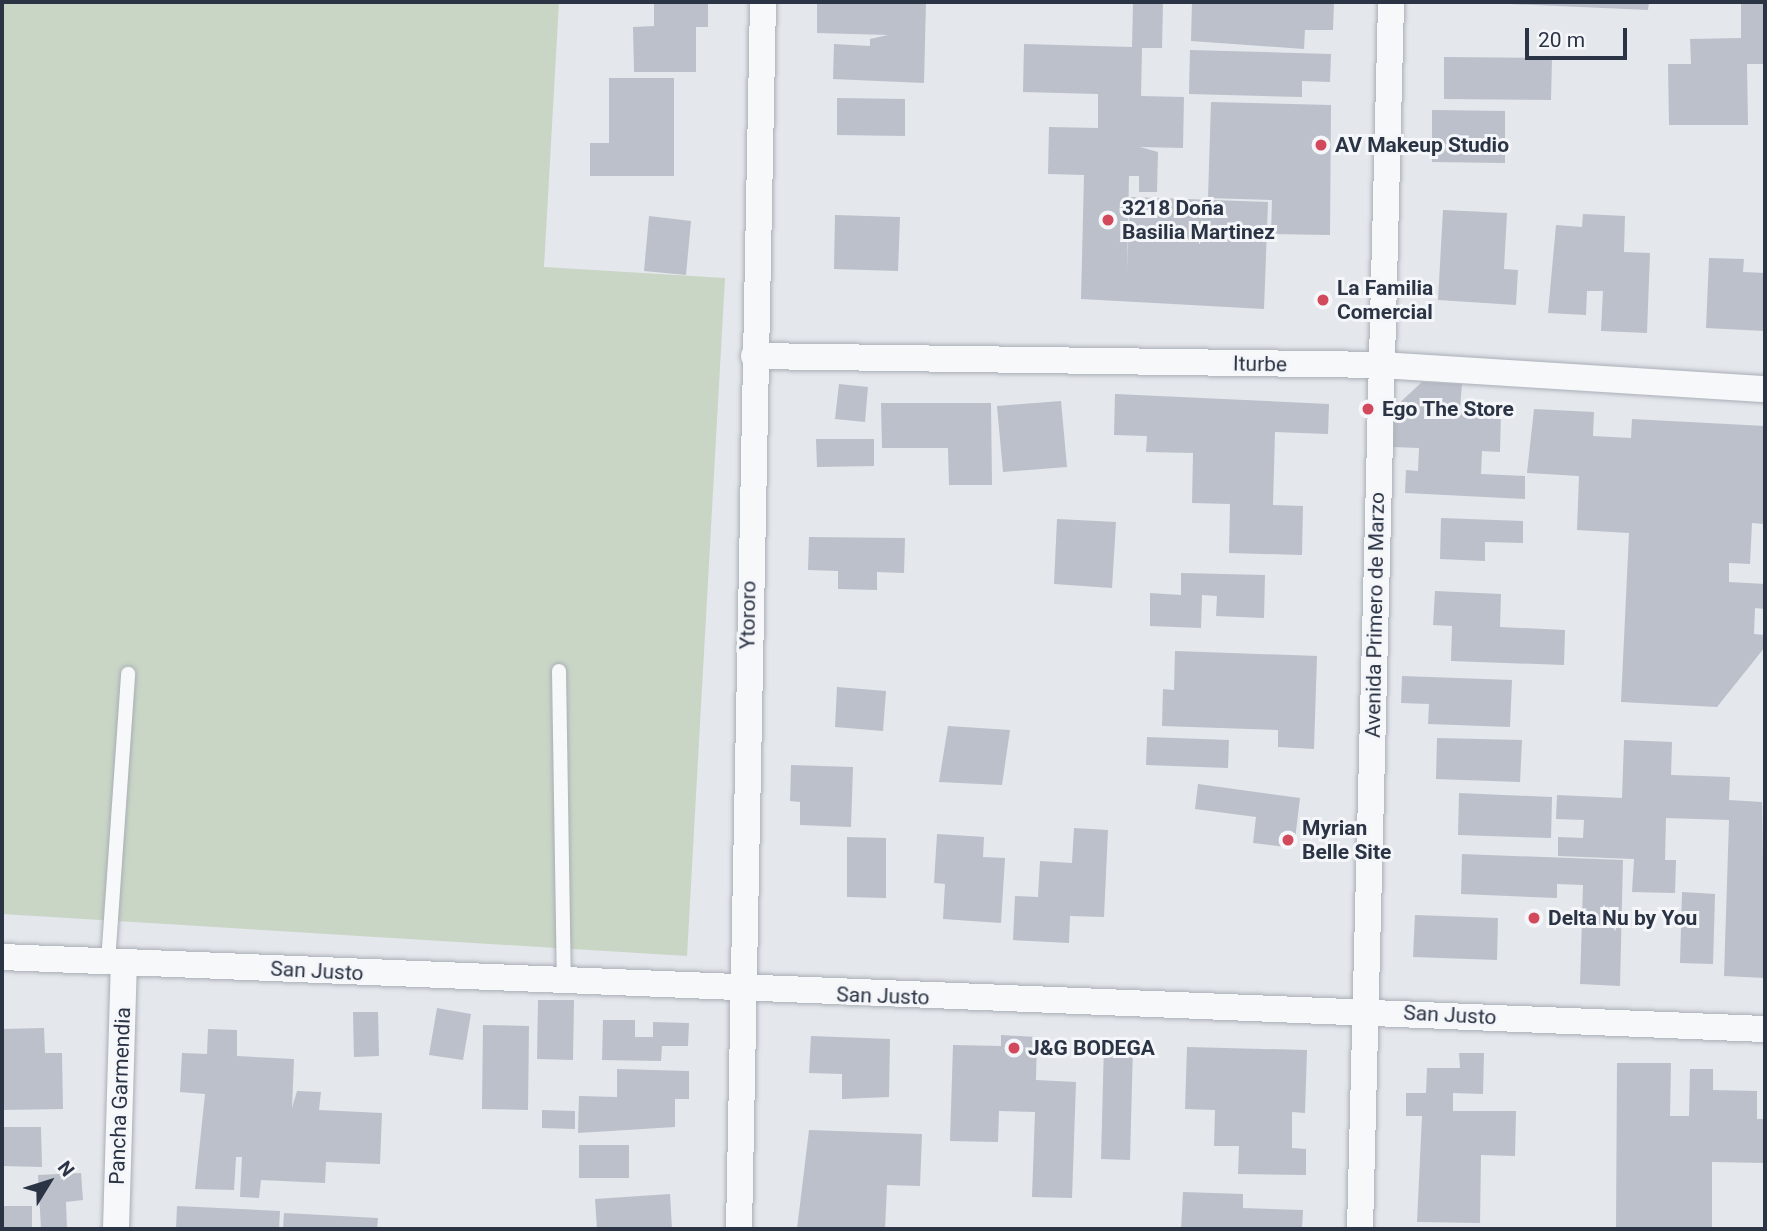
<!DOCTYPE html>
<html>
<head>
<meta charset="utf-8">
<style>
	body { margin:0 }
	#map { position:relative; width:1767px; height:1231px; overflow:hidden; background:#e4e7ec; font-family:Roboto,sans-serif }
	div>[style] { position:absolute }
	.green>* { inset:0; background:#c9d6c5 }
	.building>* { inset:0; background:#bbc0ca }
	.roads { filter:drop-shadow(0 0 2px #a9aeb7) drop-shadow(0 0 2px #a9aeb7) }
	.lane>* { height:14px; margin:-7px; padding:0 7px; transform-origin:7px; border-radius:7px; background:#f7f8fa }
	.street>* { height:26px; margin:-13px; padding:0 13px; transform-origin:13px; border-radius:13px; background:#f7f8fa }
	.dots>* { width:19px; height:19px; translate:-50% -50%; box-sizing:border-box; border:4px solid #f4f6f9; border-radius:50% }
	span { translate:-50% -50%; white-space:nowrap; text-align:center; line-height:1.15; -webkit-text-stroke:6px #f4f6f9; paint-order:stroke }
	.poi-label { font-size:21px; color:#2b3445; font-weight:700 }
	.left { translate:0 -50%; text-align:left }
	.street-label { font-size:21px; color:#2b3445 }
	.frame { position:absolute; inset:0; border:4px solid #2b3445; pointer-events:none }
	.north { position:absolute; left:14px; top:1147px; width:70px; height:70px; -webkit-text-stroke:5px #f4f6f9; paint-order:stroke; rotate:52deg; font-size:19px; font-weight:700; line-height:28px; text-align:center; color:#2b3445 }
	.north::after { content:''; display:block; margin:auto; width:24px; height:32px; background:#2b3445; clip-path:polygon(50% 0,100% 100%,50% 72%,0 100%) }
	.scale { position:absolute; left:1525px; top:28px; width:102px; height:32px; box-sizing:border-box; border:4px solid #2b3445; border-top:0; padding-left:9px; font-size:21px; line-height:24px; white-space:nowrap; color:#2b3445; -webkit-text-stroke:5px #f4f6f9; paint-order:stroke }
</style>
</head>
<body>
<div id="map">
	<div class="green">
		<i style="clip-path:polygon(2px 2px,559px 2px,544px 267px,725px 278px,687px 956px,2px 914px)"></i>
	</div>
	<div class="building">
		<i style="clip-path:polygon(654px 2px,708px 2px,708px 27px,696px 27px,696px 72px,634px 72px,633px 27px,654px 26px)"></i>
		<i style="clip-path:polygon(817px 2px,926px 2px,924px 83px,833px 79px,834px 44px,870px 46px,870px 39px,888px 35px,817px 33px)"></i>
		<i style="clip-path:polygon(1133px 2px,1163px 2px,1162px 48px,1142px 48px,1141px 96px,1184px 97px,1183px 148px,1140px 147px,1158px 152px,1157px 192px,1139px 192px,1139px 176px,1129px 176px,1127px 270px,1130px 197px,1268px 202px,1264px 309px,1081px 299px,1084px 175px,1048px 174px,1049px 127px,1098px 128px,1098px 94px,1023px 92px,1024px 44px,1132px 47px)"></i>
		<i style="clip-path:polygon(1192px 2px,1334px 2px,1333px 30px,1305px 30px,1304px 49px,1191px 41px)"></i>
		<i style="clip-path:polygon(1465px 2px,1649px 2px,1648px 10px)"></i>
		<i style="clip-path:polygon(1741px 2px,1765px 2px,1765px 64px,1747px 64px,1748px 125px,1669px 125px,1668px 64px,1691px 64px,1690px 39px,1741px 38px)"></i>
		<i style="clip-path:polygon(1190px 50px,1331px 54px,1330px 82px,1302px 81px,1302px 97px,1189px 94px)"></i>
		<i style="clip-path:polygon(1444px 57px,1552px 58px,1551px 100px,1444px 99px)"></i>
		<i style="clip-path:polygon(609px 78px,674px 78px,674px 176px,590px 176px,590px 143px,609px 143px)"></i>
		<i style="clip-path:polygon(837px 98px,905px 99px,905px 136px,837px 135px)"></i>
		<i style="clip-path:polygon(1211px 102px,1331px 105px,1330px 235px,1271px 234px,1272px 200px,1208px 198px)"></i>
		<i style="clip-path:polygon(1432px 110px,1505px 111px,1505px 163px,1432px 162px)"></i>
		<i style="clip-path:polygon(1443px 210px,1507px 213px,1504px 269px,1518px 270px,1516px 305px,1438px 300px)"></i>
		<i style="clip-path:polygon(1583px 214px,1625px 216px,1624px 252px,1650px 253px,1647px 333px,1601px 331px,1603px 291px,1587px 291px,1586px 315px,1548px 313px,1556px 225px,1582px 227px)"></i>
		<i style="clip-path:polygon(835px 215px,900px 217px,898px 271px,834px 269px)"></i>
		<i style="clip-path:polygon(649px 216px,691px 221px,686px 275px,644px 271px)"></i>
		<i style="clip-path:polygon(1709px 258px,1744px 259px,1743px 272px,1765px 273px,1765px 331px,1706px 328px)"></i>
		<i style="clip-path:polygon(1422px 382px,1462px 384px,1460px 408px,1501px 411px,1500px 452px,1482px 451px,1481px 474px,1525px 476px,1525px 499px,1405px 493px,1406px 470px,1418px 471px,1419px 448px,1393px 447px,1395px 407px)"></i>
		<i style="clip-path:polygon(839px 384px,868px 387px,865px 422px,835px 419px)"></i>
		<i style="clip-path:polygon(1115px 394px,1329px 404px,1328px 434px,1275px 432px,1273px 505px,1303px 506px,1302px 555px,1229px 553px,1230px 504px,1192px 503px,1193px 453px,1146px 452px,1147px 436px,1114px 435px)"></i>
		<i style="clip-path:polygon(1061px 401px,1067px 467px,1003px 472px,997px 406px)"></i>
		<i style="clip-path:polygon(881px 403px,991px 403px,992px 485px,949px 485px,948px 448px,882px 448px)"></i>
		<i style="clip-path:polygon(1534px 409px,1594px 412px,1593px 436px,1631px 438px,1632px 419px,1765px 426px,1764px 524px,1752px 523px,1750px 564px,1729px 563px,1729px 582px,1765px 584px,1765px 609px,1755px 608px,1754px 634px,1765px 635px,1765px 647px,1717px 707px,1621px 702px,1629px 533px,1577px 530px,1579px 476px,1527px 473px)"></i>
		<i style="clip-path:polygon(816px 439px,874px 439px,874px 466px,817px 467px)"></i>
		<i style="clip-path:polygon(1441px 518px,1523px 521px,1523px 543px,1485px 542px,1485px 561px,1440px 559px)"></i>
		<i style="clip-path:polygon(1057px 519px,1116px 522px,1112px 588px,1054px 584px)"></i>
		<i style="clip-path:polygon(809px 537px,905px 538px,904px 573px,877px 572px,877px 590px,838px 589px,838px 571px,808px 570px)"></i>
		<i style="clip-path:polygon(1181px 573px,1265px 575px,1264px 618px,1216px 616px,1217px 596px,1202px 595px,1201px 628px,1150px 626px,1150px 593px,1181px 595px)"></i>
		<i style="clip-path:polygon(1435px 591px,1501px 594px,1500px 627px,1565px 630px,1564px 665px,1451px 661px,1452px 626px,1433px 625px)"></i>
		<i style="clip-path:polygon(1175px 651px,1317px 656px,1314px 749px,1278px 747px,1278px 730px,1162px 726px,1163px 689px,1174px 690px)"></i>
		<i style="clip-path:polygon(1402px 676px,1512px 680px,1510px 727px,1428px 724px,1429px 704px,1401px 703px)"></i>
		<i style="clip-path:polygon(837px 687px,886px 691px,883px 731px,835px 727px)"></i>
		<i style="clip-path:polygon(948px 726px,1010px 730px,1002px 785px,939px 782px)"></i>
		<i style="clip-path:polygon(1147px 737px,1229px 740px,1228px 768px,1146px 765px)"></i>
		<i style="clip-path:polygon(1437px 738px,1522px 740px,1520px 782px,1436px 779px)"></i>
		<i style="clip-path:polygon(1624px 740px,1672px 742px,1671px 775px,1730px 777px,1729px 800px,1762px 802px,1765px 978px,1724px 976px,1729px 820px,1666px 818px,1665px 860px,1676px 860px,1675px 893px,1632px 892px,1634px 859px,1558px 856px,1558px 837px,1583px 838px,1584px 820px,1556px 819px,1557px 795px,1622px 798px)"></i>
		<i style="clip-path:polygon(791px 765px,853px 767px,851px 827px,800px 825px,800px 802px,790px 801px)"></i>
		<i style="clip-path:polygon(1198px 784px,1300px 798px,1294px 848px,1253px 843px,1256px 817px,1195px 809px)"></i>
		<i style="clip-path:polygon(1459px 793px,1552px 797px,1551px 838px,1458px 835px)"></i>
		<i style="clip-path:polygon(1074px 828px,1108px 830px,1104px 917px,1070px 916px,1069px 943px,1013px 940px,1015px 896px,1038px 897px,1040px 861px,1072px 863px)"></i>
		<i style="clip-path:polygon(937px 834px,984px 837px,983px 857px,1005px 858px,1001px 923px,943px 919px,945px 884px,934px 883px)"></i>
		<i style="clip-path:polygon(847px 837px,886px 838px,886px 898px,847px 897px)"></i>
		<i style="clip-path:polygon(1462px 854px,1623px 860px,1620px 986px,1580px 984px,1583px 885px,1557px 884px,1557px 898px,1461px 894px)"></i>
		<i style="clip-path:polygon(1682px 892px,1715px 894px,1713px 964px,1680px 963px)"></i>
		<i style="clip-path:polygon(1415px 915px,1498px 918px,1497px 960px,1413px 957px)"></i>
		<i style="clip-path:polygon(538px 1000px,574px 1000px,573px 1060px,537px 1059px)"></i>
		<i style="clip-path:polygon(437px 1008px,471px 1014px,463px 1060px,429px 1055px)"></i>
		<i style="clip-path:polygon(353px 1012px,378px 1012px,379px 1056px,354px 1057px)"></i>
		<i style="clip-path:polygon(603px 1020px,635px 1020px,635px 1037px,653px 1037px,653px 1022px,689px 1023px,688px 1046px,662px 1046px,661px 1061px,602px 1060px)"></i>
		<i style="clip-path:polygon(483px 1025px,529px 1026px,528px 1110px,482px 1109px)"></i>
		<i style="clip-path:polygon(44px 1028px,45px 1053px,62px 1053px,63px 1109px,2px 1110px,2px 1029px)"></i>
		<i style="clip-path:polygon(208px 1029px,237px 1030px,237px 1056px,294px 1059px,292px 1108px,297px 1091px,321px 1092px,319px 1110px,382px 1113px,380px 1164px,326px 1162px,325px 1183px,261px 1180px,259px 1198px,240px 1197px,242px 1157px,236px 1157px,234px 1190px,195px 1189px,205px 1094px,180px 1092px,182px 1053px,207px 1054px)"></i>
		<i style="clip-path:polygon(1001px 1035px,1037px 1037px,1036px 1080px,1076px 1082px,1072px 1198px,1032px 1197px,1035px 1112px,999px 1111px,998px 1142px,950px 1141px,953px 1045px,1001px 1046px)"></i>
		<i style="clip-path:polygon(811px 1036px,890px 1039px,889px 1097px,842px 1099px,842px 1074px,809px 1073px)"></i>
		<i style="clip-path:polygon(1104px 1044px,1133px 1046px,1130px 1160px,1101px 1159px)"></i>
		<i style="clip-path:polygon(1187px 1047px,1307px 1050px,1305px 1113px,1292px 1112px,1292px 1148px,1306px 1149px,1306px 1175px,1238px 1174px,1239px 1146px,1214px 1146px,1215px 1110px,1185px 1109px)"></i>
		<i style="clip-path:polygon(1459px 1053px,1484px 1053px,1483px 1094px,1453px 1093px,1453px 1111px,1516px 1111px,1515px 1156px,1481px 1155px,1480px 1223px,1417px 1222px,1422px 1116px,1406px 1116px,1406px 1093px,1426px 1093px,1427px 1068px,1460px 1068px)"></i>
		<i style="clip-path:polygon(1617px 1063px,1671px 1063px,1670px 1116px,1689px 1116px,1690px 1069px,1713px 1069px,1713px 1090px,1757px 1091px,1757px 1119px,1765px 1119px,1765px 1163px,1712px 1162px,1712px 1229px,1616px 1229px)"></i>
		<i style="clip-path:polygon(617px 1069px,689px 1071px,689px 1099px,675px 1099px,675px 1127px,578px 1133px,579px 1096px,617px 1097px)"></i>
		<i style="clip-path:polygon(542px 1110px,575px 1111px,575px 1129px,542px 1128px)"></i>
		<i style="clip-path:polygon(2px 1127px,41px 1127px,42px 1167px,2px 1166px)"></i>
		<i style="clip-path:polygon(809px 1130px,922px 1134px,920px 1186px,887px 1185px,885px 1229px,797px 1229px)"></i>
		<i style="clip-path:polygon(579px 1145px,629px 1145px,629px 1178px,579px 1178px)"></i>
		<i style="clip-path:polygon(81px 1173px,83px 1200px,66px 1202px,67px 1229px,41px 1229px,38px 1175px)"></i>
		<i style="clip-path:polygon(1183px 1192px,1243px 1194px,1243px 1208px,1303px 1210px,1302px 1229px,1181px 1229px)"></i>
		<i style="clip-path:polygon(670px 1194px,672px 1229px,597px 1229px,595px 1199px)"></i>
		<i style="clip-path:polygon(2px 1206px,32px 1206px,32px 1229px,2px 1229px)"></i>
		<i style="clip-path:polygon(177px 1206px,280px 1211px,279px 1229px,176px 1229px)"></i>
		<i style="clip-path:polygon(284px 1213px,378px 1218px,377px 1229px,283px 1229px)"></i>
	</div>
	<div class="roads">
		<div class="lane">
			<i style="left:559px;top:671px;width:312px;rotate:89.1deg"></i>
			<i style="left:108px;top:962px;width:289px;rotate:-86deg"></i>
		</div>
		<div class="street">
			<i style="left:754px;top:356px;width:628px;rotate:0.82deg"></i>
			<i style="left:1382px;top:365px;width:384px;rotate:3.6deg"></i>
			<i style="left:2px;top:957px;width:1764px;rotate:2.34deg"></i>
			<i style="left:116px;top:1229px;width:267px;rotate:-88.3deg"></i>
			<i style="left:739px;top:1229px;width:1227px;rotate:-88.88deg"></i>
			<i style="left:1360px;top:1229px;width:1227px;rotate:-88.55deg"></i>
		</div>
	</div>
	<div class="dots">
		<i style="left:1321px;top:145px;background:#d1495b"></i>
		<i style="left:1108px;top:220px;background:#d1495b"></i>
		<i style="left:1323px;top:300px;background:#d1495b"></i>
		<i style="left:1368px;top:409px;background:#d1495b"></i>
		<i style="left:1288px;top:840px;background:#d1495b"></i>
		<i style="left:1534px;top:918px;background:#d1495b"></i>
		<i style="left:1014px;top:1048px;background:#d1495b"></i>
	</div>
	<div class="poi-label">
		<span class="left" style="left:1335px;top:145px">AV Makeup Studio</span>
		<span class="left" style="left:1122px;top:220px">3218 Doña<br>Basilia Martinez</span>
		<span class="left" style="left:1337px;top:300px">La Familia<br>Comercial</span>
		<span class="left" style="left:1382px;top:409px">Ego The Store</span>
		<span class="left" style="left:1302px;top:840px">Myrian<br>Belle Site</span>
		<span class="left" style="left:1548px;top:918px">Delta Nu by You</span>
		<span class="left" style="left:1028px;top:1048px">J&amp;G BODEGA</span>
	</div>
	<div class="street-label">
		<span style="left:1260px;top:364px;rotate:1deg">Iturbe</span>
		<span style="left:748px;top:615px;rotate:-89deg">Ytororo</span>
		<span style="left:1375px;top:615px;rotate:-89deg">Avenida Primero de Marzo</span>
		<span style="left:317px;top:971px;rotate:3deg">San Justo</span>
		<span style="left:883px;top:996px;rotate:2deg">San Justo</span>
		<span style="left:1450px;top:1015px;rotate:3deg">San Justo</span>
		<span style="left:120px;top:1096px;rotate:-88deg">Pancha Garmendia</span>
	</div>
	<div class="frame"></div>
	<div class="north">N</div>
	<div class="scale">20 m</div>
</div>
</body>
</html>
